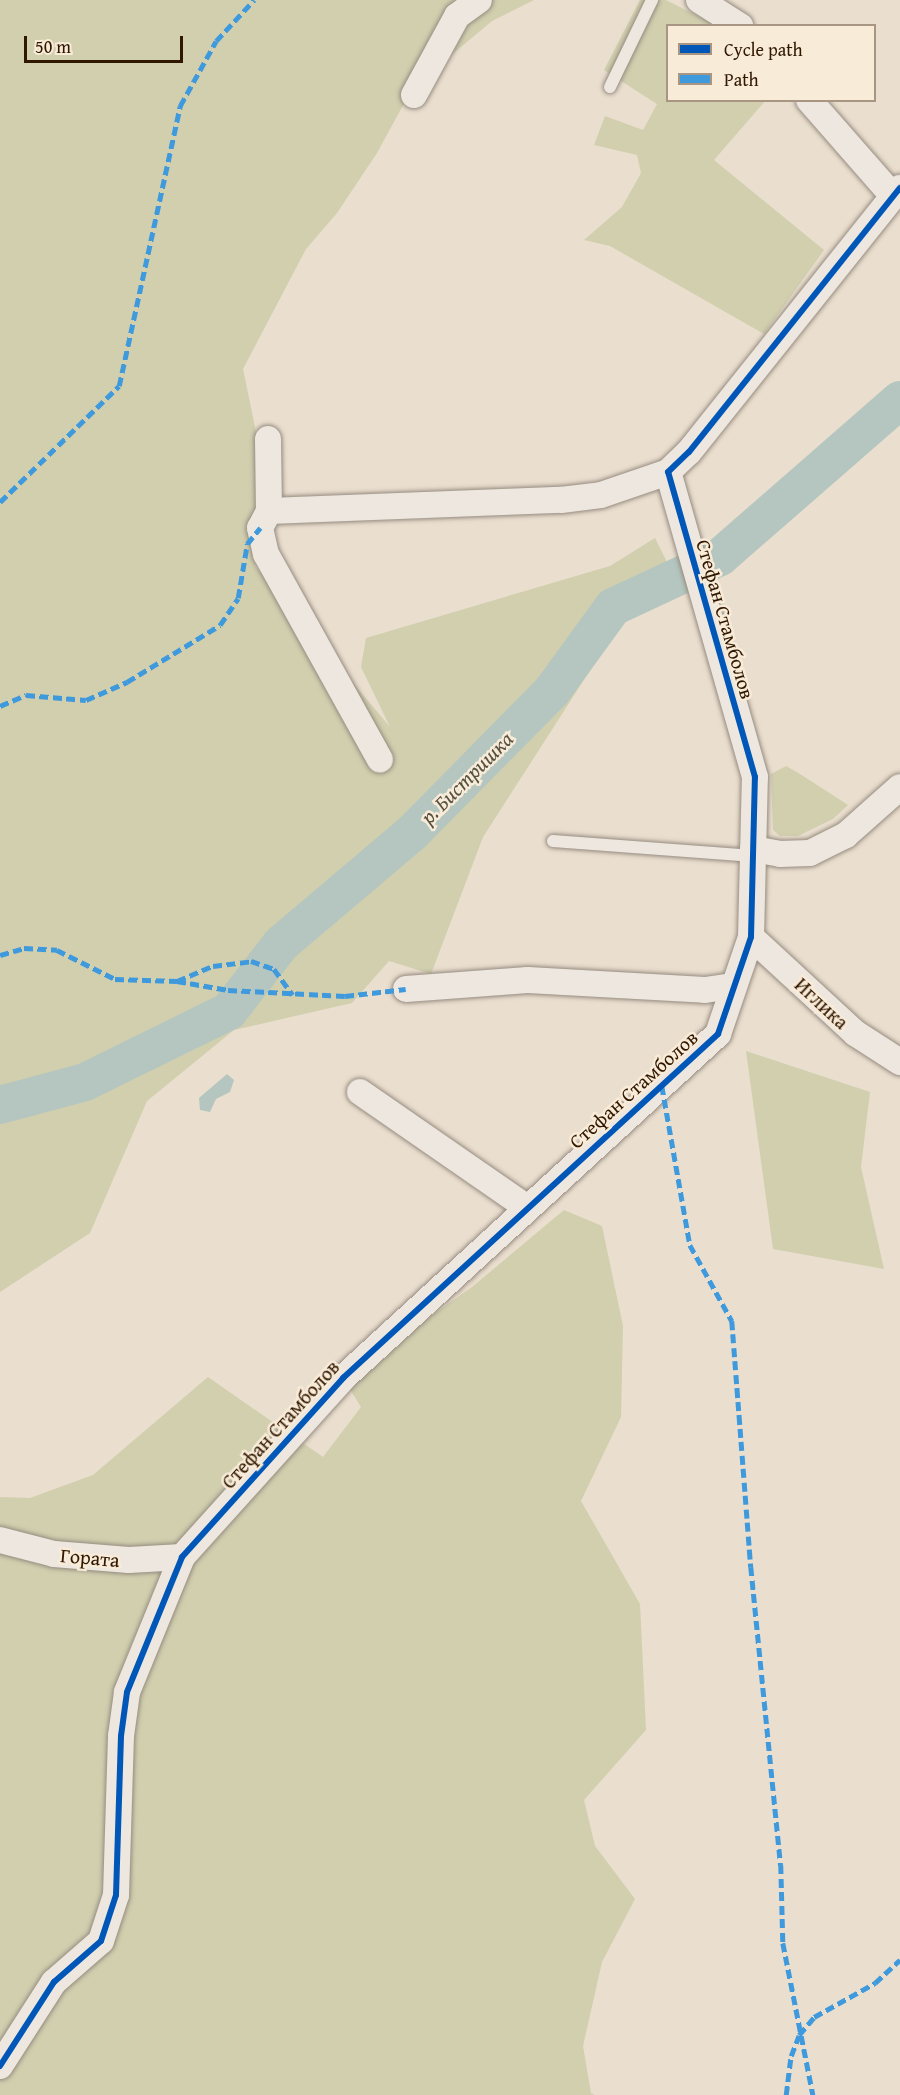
<!DOCTYPE html>
<html>
<head>
<meta charset="utf-8">
<style>
	body { margin:0 }
	#map { position:relative; width:900px; height:2095px; overflow:hidden; background:#eadece; font-family:"Gentium Book Plus",serif }
	div>[style] { position:absolute }
	.green>* { inset:0; background:#d1cfae }
	.water>* { inset:0; background:#b4c6bf }
	.river>* { height:38px; margin:-19px; padding:0 19px; transform-origin:19px; border-radius:19px; background:#b4c6bf }
	.roads { filter:drop-shadow(0 0 2px #968c80) drop-shadow(0 0 2px #968c80) }
	.service>* { height:12px; margin:-6px; padding:0 6px; transform-origin:6px; border-radius:6px; background:#ede7df }
	.minor>* { height:26px; margin:-13px; padding:0 13px; transform-origin:13px; border-radius:13px; background:#ede7df }
	.quiet>* { height:4.5px; margin-top:-2.25px; transform-origin:0; background:repeating-linear-gradient(90deg,#3e9adc 0 9px,transparent 0 13.5px) }
	.cycleway>* { height:6px; margin:-3px; padding:0 3px; transform-origin:3px; border-radius:3px; background:#0057b8 }
	span { translate:-50% -50%; white-space:nowrap; text-align:center; line-height:1.15; -webkit-text-stroke:5px #f8ebd8; paint-order:stroke }
	.street-label { font-size:20px; color:#301700 }
	.water-label { font-size:21px; color:#565141; font-style:italic }
	.legend { position:absolute; left:666px; top:24px; width:210px; height:78px; box-sizing:border-box; background:#f8ebd8; border:2px solid #a89682; margin:0; padding:8px 10px; list-style:none; font-size:18px; color:#301700 }
	.legend li { display:flex; align-items:center; gap:12px; height:30px }
	.legend b { width:30px; border:2px solid #a89682 }
	.scale { position:absolute; left:24px; top:36px; width:159px; height:27px; box-sizing:border-box; border:3px solid #301700; border-top:0; padding-left:8px; font-size:18px; line-height:21px; white-space:nowrap; color:#301700; -webkit-text-stroke:4px #f8ebd8; paint-order:stroke }
</style>
</head>
<body>
<div id="map">
	<div class="green">
		<i style="clip-path:polygon(0 0,534px 0,492px 21px,413px 87px,377px 153px,337px 213px,306px 249px,243px 369px,256px 432px,255px 566px,390px 727px,361px 667px,366px 638px,610px 566px,655px 538px,679px 586px,624px 609px,589px 672px,483px 837px,431px 974px,389px 961px,352px 1003px,234px 1030px,147px 1101px,90px 1233px,0 1292px)"></i>
		<i style="clip-path:polygon(640px 0,666px 0,715px 25px,668px 26px,668px 100px,765px 101px,714px 160px,824px 250px,764px 334px,610px 246px,584px 240px,622px 207px,641px 173px,637px 155px,594px 145px,605px 116px,643px 130px,657px 104px,604px 70px)"></i>
		<i style="clip-path:polygon(786px 766px,800px 774px,848px 805px,833px 819px,798px 836px,780px 836px,773px 830px,771px 774px)"></i>
		<i style="clip-path:polygon(746px 1051px,870px 1092px,861px 1167px,884px 1269px,773px 1249px)"></i>
		<i style="clip-path:polygon(564px 1210px,602px 1226px,623px 1326px,621px 1417px,581px 1501px,640px 1604px,646px 1730px,584px 1800px,595px 1846px,635px 1899px,602px 1962px,583px 2046px,591px 2093px,595px 2095px,0 2095px,0 1497px,30px 1498px,93px 1475px,208px 1377px,323px 1457px,361px 1407px,343px 1378px,472px 1287px)"></i>
	</div>
	<div class="water">
		<i style="clip-path:polygon(227px 1074px,234px 1080px,230px 1092px,216px 1099px,210px 1112px,200px 1110px,199px 1098px)"></i>
	</div>
	<div class="river">
		<i style="left:0;top:1105px;width:88px;rotate:-15.1deg"></i>
		<i style="left:85px;top:1082px;width:161px;rotate:-26.2deg"></i>
		<i style="left:229px;top:1011px;width:85px;rotate:-52.2deg"></i>
		<i style="left:281px;top:944px;width:172px;rotate:-40.3deg"></i>
		<i style="left:412px;top:833px;width:199px;rotate:-45.4deg"></i>
		<i style="left:552px;top:691px;width:104px;rotate:-54deg"></i>
		<i style="left:613px;top:607px;width:118px;rotate:-25deg"></i>
		<i style="left:720px;top:557px;width:239px;rotate:-41.1deg"></i>
	</div>
	<div class="roads">
		<div class="service">
			<i style="left:610px;top:87px;width:97px;rotate:-64.2deg"></i>
			<i style="left:553px;top:841px;width:201px;rotate:4.3deg"></i>
		</div>
		<div class="minor">
			<i style="left:699px;top:0;width:49px;rotate:32.4deg"></i>
			<i style="left:414px;top:95px;width:90px;rotate:-61.4deg"></i>
			<i style="left:457px;top:16px;width:27px;rotate:-36deg"></i>
			<i style="left:809px;top:100px;width:128px;rotate:48.8deg"></i>
			<i style="left:268px;top:439px;width:72px;rotate:89.2deg"></i>
			<i style="left:269px;top:511px;width:19px;rotate:118deg"></i>
			<i style="left:260px;top:528px;width:27px;rotate:77deg"></i>
			<i style="left:266px;top:554px;width:235px;rotate:61deg"></i>
			<i style="left:269px;top:511px;width:292px;rotate:-2.2deg"></i>
			<i style="left:561px;top:500px;width:40px;rotate:-7.1deg"></i>
			<i style="left:601px;top:495px;width:71px;rotate:-18.9deg"></i>
			<i style="left:753px;top:849px;width:27px;rotate:10deg"></i>
			<i style="left:780px;top:854px;width:30px;rotate:-2deg"></i>
			<i style="left:810px;top:853px;width:40px;rotate:-26.6deg"></i>
			<i style="left:846px;top:835px;width:72px;rotate:-41.6deg"></i>
			<i style="left:751px;top:937px;width:142px;rotate:42.7deg"></i>
			<i style="left:855px;top:1033px;width:54px;rotate:32.8deg"></i>
			<i style="left:406px;top:989px;width:122px;rotate:-4.2deg"></i>
			<i style="left:528px;top:980px;width:177px;rotate:3.2deg"></i>
			<i style="left:705px;top:990px;width:29px;rotate:-8deg"></i>
			<i style="left:360px;top:1092px;width:202px;rotate:34.7deg"></i>
			<i style="left:0;top:1540px;width:56px;rotate:14.5deg"></i>
			<i style="left:54px;top:1554px;width:75px;rotate:4.6deg"></i>
			<i style="left:129px;top:1560px;width:53px;rotate:-3.2deg"></i>
			<i style="left:0;top:2066px;width:100px;rotate:-57.3deg"></i>
			<i style="left:54px;top:1982px;width:62px;rotate:-41.1deg"></i>
			<i style="left:101px;top:1941px;width:48px;rotate:-71.9deg"></i>
			<i style="left:116px;top:1895px;width:159px;rotate:-88.2deg"></i>
			<i style="left:121px;top:1736px;width:44px;rotate:-82.2deg"></i>
			<i style="left:127px;top:1692px;width:146px;rotate:-67.8deg"></i>
			<i style="left:182px;top:1557px;width:241px;rotate:-48deg"></i>
			<i style="left:343px;top:1378px;width:509px;rotate:-42.53deg"></i>
			<i style="left:718px;top:1034px;width:102px;rotate:-71.2deg"></i>
			<i style="left:751px;top:937px;width:160px;rotate:-88.6deg"></i>
			<i style="left:755px;top:777px;width:317px;rotate:-105.9deg"></i>
			<i style="left:668px;top:472px;width:29px;rotate:-44deg"></i>
			<i style="left:689px;top:452px;width:338px;rotate:-51.4deg"></i>
		</div>
	</div>
	<div class="quiet">
		<i style="left:0;top:502px;width:166px;rotate:-44.3deg"></i>
		<i style="left:119px;top:386px;width:287px;rotate:-77.7deg"></i>
		<i style="left:180px;top:106px;width:74px;rotate:-61deg"></i>
		<i style="left:216px;top:41px;width:56px;rotate:-47.2deg"></i>
		<i style="left:0;top:706px;width:28px;rotate:-23deg"></i>
		<i style="left:26px;top:695px;width:60px;rotate:4.8deg"></i>
		<i style="left:86px;top:700px;width:45px;rotate:-23.7deg"></i>
		<i style="left:127px;top:682px;width:109px;rotate:-31.5deg"></i>
		<i style="left:220px;top:625px;width:32px;rotate:-56deg"></i>
		<i style="left:238px;top:598px;width:55px;rotate:-80.5deg"></i>
		<i style="left:247px;top:544px;width:21px;rotate:-51deg"></i>
		<i style="left:0;top:955px;width:25px;rotate:-16deg"></i>
		<i style="left:24px;top:948px;width:33px;rotate:3deg"></i>
		<i style="left:57px;top:950px;width:65px;rotate:26.6deg"></i>
		<i style="left:115px;top:979px;width:62px;rotate:1.8deg"></i>
		<i style="left:177px;top:981px;width:52px;rotate:10deg"></i>
		<i style="left:228px;top:990px;width:117px;rotate:2.9deg"></i>
		<i style="left:345px;top:996px;width:61px;rotate:-6.5deg"></i>
		<i style="left:177px;top:981px;width:39px;rotate:-23deg"></i>
		<i style="left:213px;top:966px;width:38px;rotate:-7deg"></i>
		<i style="left:251px;top:961px;width:24px;rotate:19deg"></i>
		<i style="left:274px;top:969px;width:32px;rotate:54deg"></i>
		<i style="left:662px;top:1086px;width:161px;rotate:80deg"></i>
		<i style="left:690px;top:1245px;width:87px;rotate:61.1deg"></i>
		<i style="left:732px;top:1321px;width:247px;rotate:85.6deg"></i>
		<i style="left:751px;top:1567px;width:300px;rotate:84.3deg"></i>
		<i style="left:781px;top:1865px;width:78px;rotate:88.5deg"></i>
		<i style="left:783px;top:1943px;width:155px;rotate:78.8deg"></i>
		<i style="left:786px;top:2095px;width:39px;rotate:-83deg"></i>
		<i style="left:791px;top:2056px;width:22px;rotate:-69deg"></i>
		<i style="left:799px;top:2035px;width:23px;rotate:-50deg"></i>
		<i style="left:814px;top:2017px;width:70px;rotate:-29.1deg"></i>
		<i style="left:875px;top:1983px;width:34px;rotate:-43deg"></i>
	</div>
	<div class="cycleway">
		<i style="left:0;top:2066px;width:100px;rotate:-57.3deg"></i>
		<i style="left:54px;top:1982px;width:62px;rotate:-41.1deg"></i>
		<i style="left:101px;top:1941px;width:48px;rotate:-71.9deg"></i>
		<i style="left:116px;top:1895px;width:159px;rotate:-88.2deg"></i>
		<i style="left:121px;top:1736px;width:44px;rotate:-82.2deg"></i>
		<i style="left:127px;top:1692px;width:146px;rotate:-67.8deg"></i>
		<i style="left:182px;top:1557px;width:241px;rotate:-48deg"></i>
		<i style="left:343px;top:1378px;width:509px;rotate:-42.53deg"></i>
		<i style="left:718px;top:1034px;width:102px;rotate:-71.2deg"></i>
		<i style="left:751px;top:937px;width:160px;rotate:-88.6deg"></i>
		<i style="left:755px;top:777px;width:317px;rotate:-105.9deg"></i>
		<i style="left:668px;top:472px;width:29px;rotate:-44deg"></i>
		<i style="left:689px;top:452px;width:338px;rotate:-51.4deg"></i>
	</div>
	<div class="street-label">
		<span style="left:726px;top:619px;rotate:74deg">Стефан Стамболов</span>
		<span style="left:822px;top:1003px;rotate:43deg">Иглика</span>
		<span style="left:633px;top:1089px;rotate:-42deg">Стефан Стамболов</span>
		<span style="left:280px;top:1424px;rotate:-48deg">Стефан Стамболов</span>
		<span style="left:90px;top:1557px;rotate:5deg">Гората</span>
	</div>
	<div class="water-label">
		<span style="left:467px;top:778px;rotate:-45deg">р. Бистришка</span>
	</div>
	<ul class="legend">
	<li><b style="height:8px;background:#0057b8"></b>Cycle path</li>
	<li><b style="height:8px;background:#3e9adc"></b>Path</li>
	</ul>
	<div class="scale">50 m</div>
</div>
</body>
</html>
